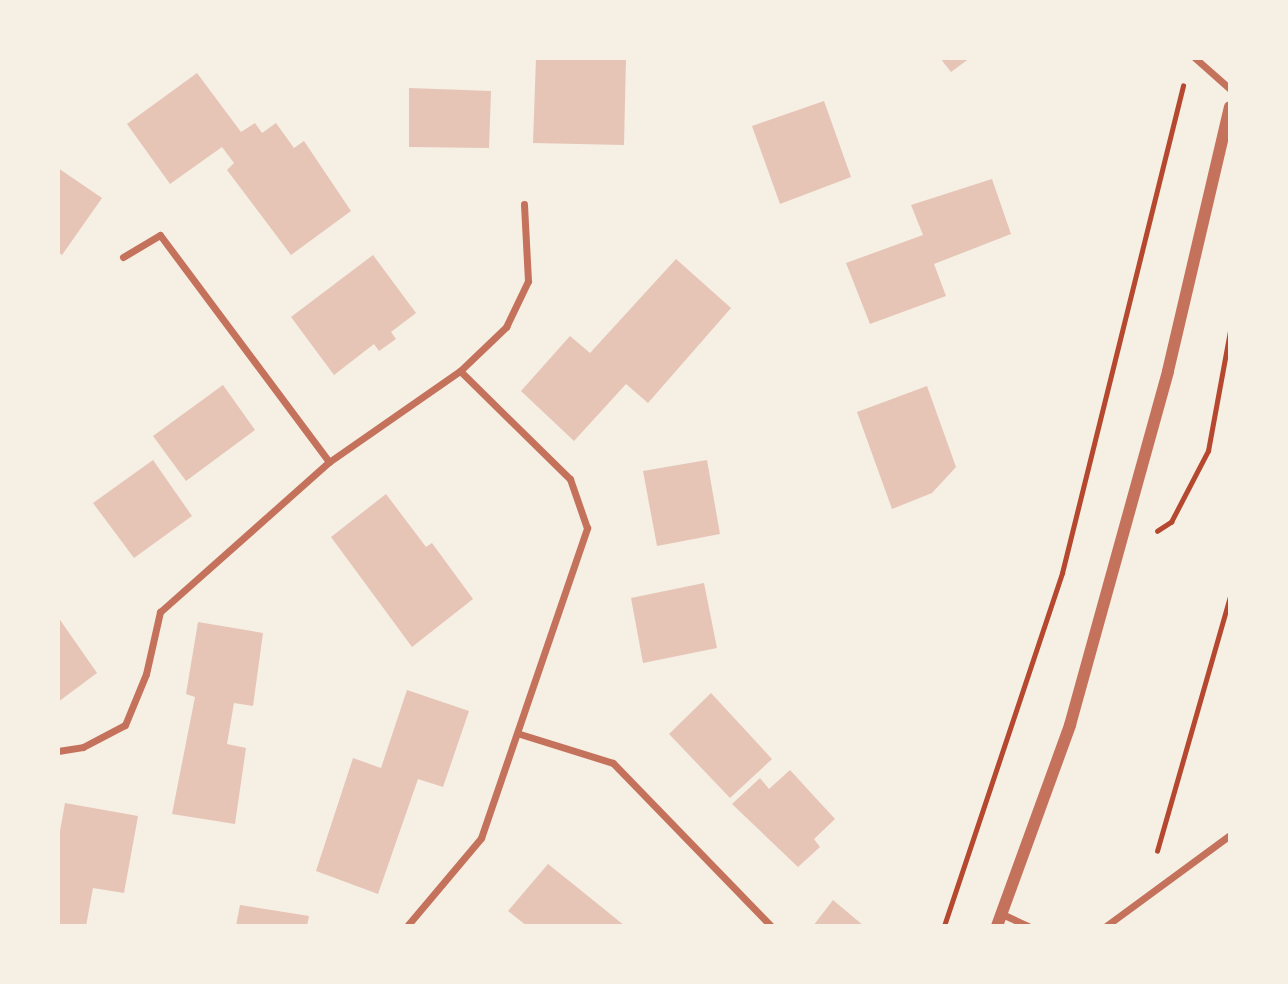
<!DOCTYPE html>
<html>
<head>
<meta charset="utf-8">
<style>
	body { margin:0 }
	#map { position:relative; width:1288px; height:984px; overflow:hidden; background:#f6efe4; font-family:Overpass,sans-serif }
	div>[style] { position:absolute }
	.building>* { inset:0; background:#e6c5b7 }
	.path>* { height:4.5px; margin:-2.25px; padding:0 2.25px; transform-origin:2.25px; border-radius:2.25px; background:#b5482f }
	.minor>* { height:7px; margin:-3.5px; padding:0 3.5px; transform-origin:3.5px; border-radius:3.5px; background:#c5725c }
	.tertiary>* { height:12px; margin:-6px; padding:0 6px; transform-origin:6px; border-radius:6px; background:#c5725c }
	span { translate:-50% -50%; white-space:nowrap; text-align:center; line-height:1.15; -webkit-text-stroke:7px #f6efe4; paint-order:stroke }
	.frame { position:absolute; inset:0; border:60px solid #f6efe4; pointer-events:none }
</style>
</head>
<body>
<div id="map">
	<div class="building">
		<i style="clip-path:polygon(536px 58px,626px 58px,624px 145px,533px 143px)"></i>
		<i style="clip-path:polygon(940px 58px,970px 58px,951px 72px)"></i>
		<i style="clip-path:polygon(197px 73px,241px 132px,255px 123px,262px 133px,276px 123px,294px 148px,304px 141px,351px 211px,291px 255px,227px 170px,234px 163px,222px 147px,170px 184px,127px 124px)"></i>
		<i style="clip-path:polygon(409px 88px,491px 91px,489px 148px,409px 147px)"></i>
		<i style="clip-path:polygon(824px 101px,851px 177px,780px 204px,752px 126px)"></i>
		<i style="clip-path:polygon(58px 168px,102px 198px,62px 255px,58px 252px)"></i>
		<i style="clip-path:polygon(992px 179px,1011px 234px,934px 264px,946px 296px,870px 324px,846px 263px,923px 235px,911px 205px)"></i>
		<i style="clip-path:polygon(373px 255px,416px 313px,391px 332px,396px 339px,379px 351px,374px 344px,334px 375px,291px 317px)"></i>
		<i style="clip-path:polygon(676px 259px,731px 308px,648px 403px,626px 384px,574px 441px,521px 391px,570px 336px,590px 353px)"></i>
		<i style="clip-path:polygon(223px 385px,255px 430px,186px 481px,153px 436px)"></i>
		<i style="clip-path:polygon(927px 386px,956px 467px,932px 493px,892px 509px,857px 412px)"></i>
		<i style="clip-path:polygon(153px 460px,192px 516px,134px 558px,93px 503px)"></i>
		<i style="clip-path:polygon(707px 460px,720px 534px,657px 546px,643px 471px)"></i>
		<i style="clip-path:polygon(386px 494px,426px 547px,432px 543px,473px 599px,412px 647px,331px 537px)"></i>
		<i style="clip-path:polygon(704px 583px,717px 648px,643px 663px,631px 598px)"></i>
		<i style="clip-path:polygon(58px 617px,97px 673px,58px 702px)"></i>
		<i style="clip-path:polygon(198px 622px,263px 633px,253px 706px,234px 703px,227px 744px,246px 748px,235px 824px,172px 814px,195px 697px,186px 694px)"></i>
		<i style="clip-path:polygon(407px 690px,469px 711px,443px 787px,418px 779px,378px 894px,316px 871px,353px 758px,381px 768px)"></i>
		<i style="clip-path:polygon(711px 693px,772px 759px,730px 798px,669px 734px)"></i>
		<i style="clip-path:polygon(790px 770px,835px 819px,814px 839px,820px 847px,798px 867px,732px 804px,760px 778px,769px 789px)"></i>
		<i style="clip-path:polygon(65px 803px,138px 816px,124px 893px,93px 888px,86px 926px,58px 926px,58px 842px)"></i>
		<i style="clip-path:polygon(548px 864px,578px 888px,625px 926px,527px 926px,508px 911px)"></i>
		<i style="clip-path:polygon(833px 900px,864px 926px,813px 926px)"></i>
		<i style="clip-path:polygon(240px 905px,309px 916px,307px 926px,236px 926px)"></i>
	</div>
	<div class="path">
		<i style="left:1157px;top:531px;width:17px;rotate:-33deg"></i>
		<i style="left:1171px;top:522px;width:80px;rotate:-62.5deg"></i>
		<i style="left:1208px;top:451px;width:122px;rotate:-79.6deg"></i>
		<i style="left:1157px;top:851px;width:265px;rotate:-74deg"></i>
		<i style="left:944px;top:926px;width:372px;rotate:-71.5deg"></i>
		<i style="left:1062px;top:573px;width:502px;rotate:-76.05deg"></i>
	</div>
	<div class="minor">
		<i style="left:1195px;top:58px;width:47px;rotate:41.5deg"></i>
		<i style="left:123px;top:257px;width:43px;rotate:-30.7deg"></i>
		<i style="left:160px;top:235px;width:283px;rotate:53.3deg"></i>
		<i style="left:520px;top:734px;width:97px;rotate:17.3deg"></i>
		<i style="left:613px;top:763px;width:227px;rotate:45.9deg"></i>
		<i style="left:58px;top:751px;width:25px;rotate:-9deg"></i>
		<i style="left:83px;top:747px;width:47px;rotate:-27.6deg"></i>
		<i style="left:125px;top:725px;width:55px;rotate:-67.6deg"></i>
		<i style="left:146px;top:674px;width:64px;rotate:-77.3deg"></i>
		<i style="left:160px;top:612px;width:226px;rotate:-41.6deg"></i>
		<i style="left:329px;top:462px;width:160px;rotate:-34.8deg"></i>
		<i style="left:460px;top:371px;width:64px;rotate:-43.7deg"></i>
		<i style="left:506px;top:327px;width:51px;rotate:-64.4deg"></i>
		<i style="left:528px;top:281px;width:77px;rotate:-93deg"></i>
		<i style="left:1002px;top:914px;width:29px;rotate:25deg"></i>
		<i style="left:407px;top:926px;width:115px;rotate:-49.9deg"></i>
		<i style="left:481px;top:838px;width:328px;rotate:-71.1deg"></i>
		<i style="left:587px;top:528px;width:52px;rotate:-109.1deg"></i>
		<i style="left:570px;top:479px;width:154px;rotate:-135.5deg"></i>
		<i style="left:1106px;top:926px;width:154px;rotate:-36.3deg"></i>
	</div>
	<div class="tertiary">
		<i style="left:997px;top:926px;width:214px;rotate:-70deg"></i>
		<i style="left:1070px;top:725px;width:367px;rotate:-74.5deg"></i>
		<i style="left:1168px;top:371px;width:271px;rotate:-76.8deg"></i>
	</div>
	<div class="frame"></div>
</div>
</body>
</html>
